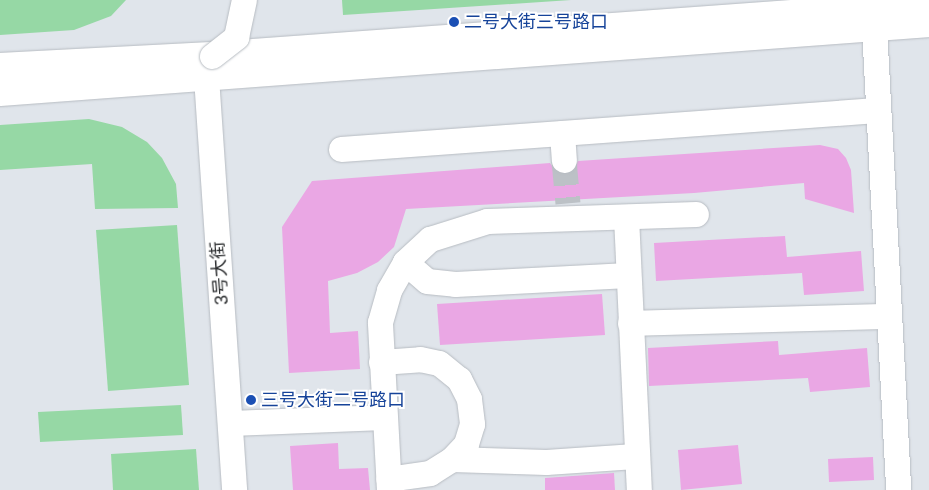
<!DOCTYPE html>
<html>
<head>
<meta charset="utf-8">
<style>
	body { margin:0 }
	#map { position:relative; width:929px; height:490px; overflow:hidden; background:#e0e5eb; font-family:Helvetica,"Noto Sans SC",sans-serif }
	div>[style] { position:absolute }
	.green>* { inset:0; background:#96d8a5 }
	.building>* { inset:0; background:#eaa7e4 }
	.minor-tunnel>* { height:25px; margin-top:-12.5px; transform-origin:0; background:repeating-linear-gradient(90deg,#bcc1c6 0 25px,transparent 0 37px) }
	.roads { filter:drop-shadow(0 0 1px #b7bcc2) drop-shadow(0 0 1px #b7bcc2) }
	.minor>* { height:25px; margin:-12.5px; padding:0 12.5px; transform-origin:12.5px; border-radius:12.5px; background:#fff }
	.major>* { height:28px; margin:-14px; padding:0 14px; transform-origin:14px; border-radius:14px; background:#fff }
	.bridges { filter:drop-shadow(0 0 1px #b7bcc2) drop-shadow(0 0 1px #b7bcc2) }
	.minor-bridge>* { height:25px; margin:-12.5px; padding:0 12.5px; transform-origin:12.5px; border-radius:12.5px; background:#fff }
	.dots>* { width:14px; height:14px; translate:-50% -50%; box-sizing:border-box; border:2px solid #fff; border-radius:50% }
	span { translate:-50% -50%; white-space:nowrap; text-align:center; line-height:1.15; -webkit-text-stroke:4px #fff; paint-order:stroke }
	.transit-label { font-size:18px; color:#164399 }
	.left { translate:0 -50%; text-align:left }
	.street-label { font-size:18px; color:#2d2f31 }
</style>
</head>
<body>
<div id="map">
	<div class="green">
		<i style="clip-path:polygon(0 0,126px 0,111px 16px,74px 30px,0 35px)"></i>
		<i style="clip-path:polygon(342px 0,571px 0,343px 15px)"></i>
		<i style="clip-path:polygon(89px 119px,122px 127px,147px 142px,162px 158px,176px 184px,178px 208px,95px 209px,92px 164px,0 170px,0 125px)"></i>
		<i style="clip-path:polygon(177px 225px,189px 385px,108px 391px,96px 230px)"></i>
		<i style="clip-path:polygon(181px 405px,183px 435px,40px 442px,38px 412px)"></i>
		<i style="clip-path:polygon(196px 449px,199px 490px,113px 490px,111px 454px)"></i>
	</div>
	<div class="building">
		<i style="clip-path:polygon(820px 145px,838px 149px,846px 158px,851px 170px,854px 213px,805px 199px,804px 183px,694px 193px,406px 209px,394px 247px,378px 262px,357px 273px,328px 281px,330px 333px,358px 331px,360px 369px,289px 373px,282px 227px,312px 181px,550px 163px,557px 173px,565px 174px,572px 172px,578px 161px)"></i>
		<i style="clip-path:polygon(785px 236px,787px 257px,861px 251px,864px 291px,804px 295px,802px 273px,656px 281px,654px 243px)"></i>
		<i style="clip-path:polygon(602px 294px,605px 335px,440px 345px,437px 304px)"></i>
		<i style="clip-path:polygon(778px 341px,779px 355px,867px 348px,870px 387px,810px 392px,808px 378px,649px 386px,648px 348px)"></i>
		<i style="clip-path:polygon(338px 443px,339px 469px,368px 468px,370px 490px,293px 490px,290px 446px)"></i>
		<i style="clip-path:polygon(738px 445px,742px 484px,681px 490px,678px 450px)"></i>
		<i style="clip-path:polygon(873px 457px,874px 480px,829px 482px,828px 459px)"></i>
		<i style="clip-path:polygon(614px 473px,615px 490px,545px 490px,545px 478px)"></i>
	</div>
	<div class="minor-tunnel">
		<i style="left:564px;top:160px;width:43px;rotate:84.7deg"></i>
	</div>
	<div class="roads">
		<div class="minor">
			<i style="left:873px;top:8px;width:483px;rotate:87deg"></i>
			<i style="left:211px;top:58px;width:20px;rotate:105deg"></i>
			<i style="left:206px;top:77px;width:414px;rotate:86.1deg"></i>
			<i style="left:562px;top:133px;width:27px;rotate:86deg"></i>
			<i style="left:341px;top:149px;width:537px;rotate:-4.16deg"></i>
			<i style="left:626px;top:217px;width:273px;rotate:87.3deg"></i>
			<i style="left:405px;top:262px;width:29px;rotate:41deg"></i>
			<i style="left:427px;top:281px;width:28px;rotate:6deg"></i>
			<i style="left:455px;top:284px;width:173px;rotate:-3deg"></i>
			<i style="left:630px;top:323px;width:258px;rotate:-1.6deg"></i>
			<i style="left:381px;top:362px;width:39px;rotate:-4deg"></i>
			<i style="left:420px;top:359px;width:19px;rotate:12deg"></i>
			<i style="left:439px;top:363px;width:26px;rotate:39deg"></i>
			<i style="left:459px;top:379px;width:22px;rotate:63deg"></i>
			<i style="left:469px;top:399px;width:25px;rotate:83deg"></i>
			<i style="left:472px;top:424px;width:21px;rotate:107deg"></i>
			<i style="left:466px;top:444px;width:21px;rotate:133deg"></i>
			<i style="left:452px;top:459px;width:26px;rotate:148deg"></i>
			<i style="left:430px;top:473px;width:42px;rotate:171.9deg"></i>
			<i style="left:230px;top:423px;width:154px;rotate:-2.2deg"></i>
			<i style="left:452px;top:459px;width:94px;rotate:1.8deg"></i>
			<i style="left:546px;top:462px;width:89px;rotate:-3.9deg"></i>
			<i style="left:389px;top:490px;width:168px;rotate:-93.1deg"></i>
			<i style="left:380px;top:322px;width:33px;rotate:-74deg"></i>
			<i style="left:389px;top:290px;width:32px;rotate:-60deg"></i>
			<i style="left:405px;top:262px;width:34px;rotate:-43deg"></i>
			<i style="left:430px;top:239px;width:60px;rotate:-17.5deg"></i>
			<i style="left:487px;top:221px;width:209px;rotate:-1.9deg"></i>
		</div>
		<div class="major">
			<i style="left:0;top:67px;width:212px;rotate:-3deg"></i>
			<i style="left:212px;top:56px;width:719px;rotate:-4.15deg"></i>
			<i style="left:0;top:92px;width:932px;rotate:-4.25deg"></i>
		</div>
	</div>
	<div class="bridges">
		<div class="minor-bridge">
			<i style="left:212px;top:56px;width:31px;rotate:-38deg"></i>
			<i style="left:236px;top:37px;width:38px;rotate:-78deg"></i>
		</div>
	</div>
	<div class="dots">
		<i style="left:454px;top:22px;background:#1a4fb4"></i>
		<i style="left:251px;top:400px;background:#1a4fb4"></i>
	</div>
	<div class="transit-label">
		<span class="left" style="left:464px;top:22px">二号大街三号路口</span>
		<span class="left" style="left:261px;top:400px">三号大街二号路口</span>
	</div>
	<div class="street-label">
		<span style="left:220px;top:273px;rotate:-94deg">3号大街</span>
	</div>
</div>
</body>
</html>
